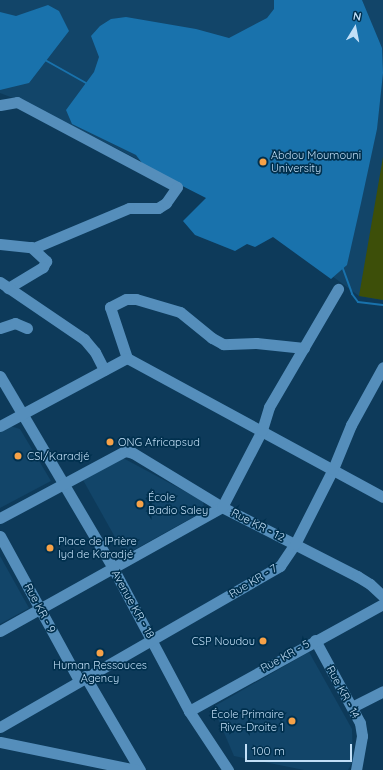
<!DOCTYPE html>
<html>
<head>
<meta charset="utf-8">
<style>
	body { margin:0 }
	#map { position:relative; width:383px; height:770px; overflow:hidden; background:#0d3a5a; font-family:Quicksand,sans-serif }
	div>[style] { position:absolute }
	.built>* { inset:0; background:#124569 }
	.green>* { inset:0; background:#3d4f09 }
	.water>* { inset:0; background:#1972ac }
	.stream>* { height:2px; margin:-1px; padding:0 1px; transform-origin:1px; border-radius:1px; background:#1972ac }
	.minor>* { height:11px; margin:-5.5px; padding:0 5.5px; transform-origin:5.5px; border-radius:5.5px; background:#558ebb }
	.dots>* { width:11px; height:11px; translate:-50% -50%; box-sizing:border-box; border:2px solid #00304e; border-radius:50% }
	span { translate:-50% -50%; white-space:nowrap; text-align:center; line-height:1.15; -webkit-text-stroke:3.5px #00304e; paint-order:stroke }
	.poi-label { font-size:11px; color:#c2dff7 }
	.left { translate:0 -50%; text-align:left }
	.right { translate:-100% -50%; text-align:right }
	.street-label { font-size:11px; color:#c2dff7 }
	.north { position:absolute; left:335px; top:8px; width:40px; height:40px; -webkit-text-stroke:3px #00304e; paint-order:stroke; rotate:10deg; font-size:11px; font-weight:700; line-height:16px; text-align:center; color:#c2dff7 }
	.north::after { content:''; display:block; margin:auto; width:14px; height:18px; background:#c2dff7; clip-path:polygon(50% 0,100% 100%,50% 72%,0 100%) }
	.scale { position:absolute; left:245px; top:744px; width:107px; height:18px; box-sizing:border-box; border:2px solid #c2dff7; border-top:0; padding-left:5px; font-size:12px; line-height:14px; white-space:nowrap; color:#c2dff7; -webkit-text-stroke:3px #00304e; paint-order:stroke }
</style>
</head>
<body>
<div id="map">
	<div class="built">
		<i style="clip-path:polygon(0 0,383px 0,383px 300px,359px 296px,255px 219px,31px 105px,0 93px)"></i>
		<i style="clip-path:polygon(10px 426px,20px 429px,51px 481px,0 508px,0 432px)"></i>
		<i style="clip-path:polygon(123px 458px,203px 501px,204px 511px,125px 555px,83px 480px)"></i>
		<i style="clip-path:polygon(0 556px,29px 608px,0 624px)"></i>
		<i style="clip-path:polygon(309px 652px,352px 729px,353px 761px,348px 770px,304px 770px,234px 756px,213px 707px)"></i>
	</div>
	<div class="green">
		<i style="clip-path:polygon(383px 157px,383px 300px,359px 296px)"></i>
	</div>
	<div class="water">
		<i style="clip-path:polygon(274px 0,362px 0,382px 48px,383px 73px,377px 129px,361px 203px,347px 265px,331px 279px,273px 237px,255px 247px,247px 244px,235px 251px,195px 235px,183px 221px,206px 198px,145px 167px,136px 155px,72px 124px,66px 110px,94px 72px,99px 57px,91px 36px,100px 26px,111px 19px,126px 17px,196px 29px,229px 38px,267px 18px,274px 9px)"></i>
		<i style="clip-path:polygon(48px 5px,59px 11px,69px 31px,29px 83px,0 90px,0 12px,16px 16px)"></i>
	</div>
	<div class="stream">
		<i style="left:45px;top:60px;width:47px;rotate:29.3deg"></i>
		<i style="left:342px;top:266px;width:30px;rotate:70deg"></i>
		<i style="left:352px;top:294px;width:10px;rotate:53deg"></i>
		<i style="left:358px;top:302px;width:25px;rotate:7deg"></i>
	</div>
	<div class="minor">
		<i style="left:0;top:105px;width:17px;rotate:-10deg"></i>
		<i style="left:17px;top:102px;width:181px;rotate:28deg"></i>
		<i style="left:177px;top:187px;width:19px;rotate:125deg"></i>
		<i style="left:166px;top:203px;width:9px;rotate:148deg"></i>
		<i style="left:158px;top:208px;width:29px;rotate:180deg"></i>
		<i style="left:129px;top:208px;width:103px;rotate:157.2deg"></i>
		<i style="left:0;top:244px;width:31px;rotate:6deg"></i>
		<i style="left:31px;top:247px;width:21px;rotate:43deg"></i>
		<i style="left:46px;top:261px;width:7px;rotate:117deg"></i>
		<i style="left:43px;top:267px;width:41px;rotate:149deg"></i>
		<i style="left:0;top:282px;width:102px;rotate:34.2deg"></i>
		<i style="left:84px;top:339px;width:17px;rotate:50deg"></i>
		<i style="left:95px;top:352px;width:20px;rotate:63deg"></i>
		<i style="left:0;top:328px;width:16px;rotate:-18deg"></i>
		<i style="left:15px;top:323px;width:13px;rotate:23deg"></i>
		<i style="left:304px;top:348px;width:48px;rotate:-174.1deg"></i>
		<i style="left:256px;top:343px;width:33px;rotate:178deg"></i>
		<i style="left:223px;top:344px;width:13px;rotate:-151deg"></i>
		<i style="left:212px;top:338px;width:41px;rotate:-140.9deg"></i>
		<i style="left:180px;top:312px;width:46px;rotate:-163.5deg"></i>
		<i style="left:136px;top:299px;width:10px;rotate:180deg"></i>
		<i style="left:126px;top:299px;width:18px;rotate:153deg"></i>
		<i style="left:110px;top:307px;width:54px;rotate:71.6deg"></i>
		<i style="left:127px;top:358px;width:291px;rotate:28.5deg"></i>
		<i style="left:0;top:376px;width:223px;rotate:59.5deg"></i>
		<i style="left:113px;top:568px;width:162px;rotate:62deg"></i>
		<i style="left:189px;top:711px;width:71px;rotate:56.5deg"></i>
		<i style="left:0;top:426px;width:144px;rotate:-28.2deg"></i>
		<i style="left:0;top:518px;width:142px;rotate:-28.2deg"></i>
		<i style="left:125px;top:451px;width:8px;rotate:14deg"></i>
		<i style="left:133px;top:453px;width:104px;rotate:31.2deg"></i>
		<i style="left:222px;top:507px;width:152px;rotate:27.1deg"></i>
		<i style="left:357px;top:576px;width:15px;rotate:32deg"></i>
		<i style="left:370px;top:584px;width:18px;rotate:43deg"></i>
		<i style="left:0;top:536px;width:164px;rotate:61.3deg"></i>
		<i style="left:0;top:631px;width:254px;rotate:-29.2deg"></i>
		<i style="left:222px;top:507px;width:87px;rotate:-62.5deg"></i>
		<i style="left:262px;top:430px;width:24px;rotate:-73deg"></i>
		<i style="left:269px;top:407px;width:137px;rotate:-59.7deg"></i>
		<i style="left:315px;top:640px;width:94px;rotate:61.5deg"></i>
		<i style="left:360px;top:723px;width:13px;rotate:81deg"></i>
		<i style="left:362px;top:736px;width:35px;rotate:100deg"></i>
		<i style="left:85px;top:676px;width:109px;rotate:59.7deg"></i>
		<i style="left:352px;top:707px;width:35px;rotate:-27deg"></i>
		<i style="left:189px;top:711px;width:222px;rotate:-28.9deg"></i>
		<i style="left:0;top:727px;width:323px;rotate:-29.9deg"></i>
		<i style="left:280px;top:566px;width:27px;rotate:-56deg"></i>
		<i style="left:295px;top:544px;width:84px;rotate:-63.1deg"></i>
		<i style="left:333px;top:469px;width:48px;rotate:-67.8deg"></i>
		<i style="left:351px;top:425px;width:66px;rotate:-61.1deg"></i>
		<i style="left:0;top:742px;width:139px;rotate:11.6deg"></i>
	</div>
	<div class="dots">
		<i style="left:263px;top:162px;background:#f7a248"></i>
		<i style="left:110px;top:442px;background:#f7a248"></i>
		<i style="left:18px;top:456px;background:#f7a248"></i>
		<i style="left:140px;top:504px;background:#f7a248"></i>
		<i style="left:50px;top:548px;background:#f7a248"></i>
		<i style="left:263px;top:641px;background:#f7a248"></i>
		<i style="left:100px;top:653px;background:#f7a248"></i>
		<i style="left:292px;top:721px;background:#f7a248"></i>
	</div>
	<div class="poi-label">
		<span class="left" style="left:271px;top:162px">Abdou Moumouni<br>University</span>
		<span class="left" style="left:118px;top:442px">ONG Africapsud</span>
		<span class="left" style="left:27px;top:456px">CSI/Karadjé</span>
		<span class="left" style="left:148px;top:504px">École<br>Badio Saley</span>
		<span class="left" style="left:58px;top:548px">Place de lPrière<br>Iyd de Karadjé</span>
		<span class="right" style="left:255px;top:641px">CSP Noudou</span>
		<span style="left:100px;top:672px">Human Ressouces<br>Agency</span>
		<span class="right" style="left:284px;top:721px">École Primaire<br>Rive-Droite 1</span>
	</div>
	<div class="street-label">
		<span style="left:258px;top:525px;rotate:27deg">Rue KR - 12</span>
		<span style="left:253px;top:581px;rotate:-31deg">Rue KR - 7</span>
		<span style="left:133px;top:604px;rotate:61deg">Avenue KR - 18</span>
		<span style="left:40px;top:608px;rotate:62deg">Rue KR - 9</span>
		<span style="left:285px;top:656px;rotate:-29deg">Rue KR - 5</span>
		<span style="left:343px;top:692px;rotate:62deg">Rue KR - 14</span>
	</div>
	<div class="north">N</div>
	<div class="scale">100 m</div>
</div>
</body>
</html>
